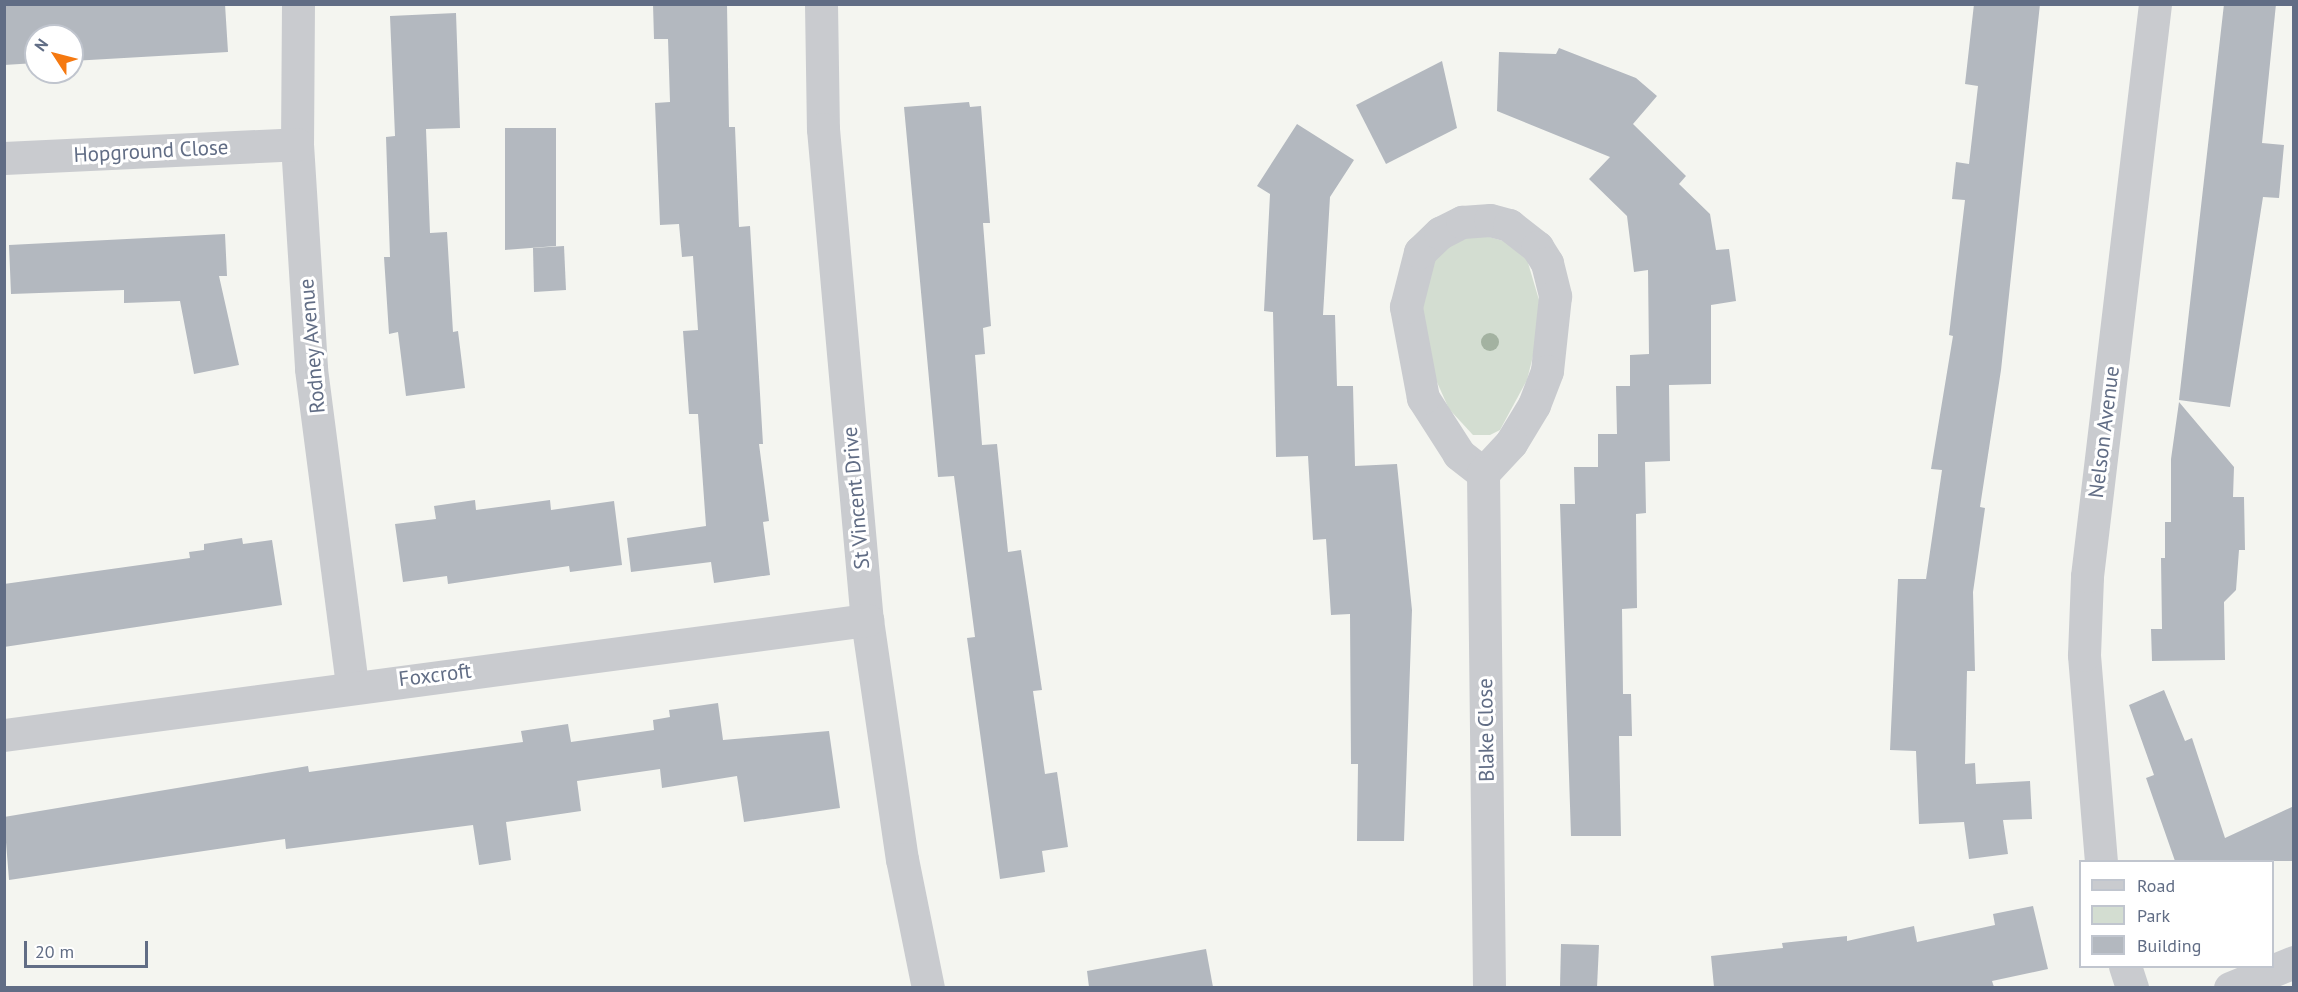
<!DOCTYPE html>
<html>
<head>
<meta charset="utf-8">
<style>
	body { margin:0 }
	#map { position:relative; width:2298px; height:992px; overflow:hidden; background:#f4f5f0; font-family:"PT Sans",sans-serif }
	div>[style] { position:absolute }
	.green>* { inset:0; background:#d3ddd1 }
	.building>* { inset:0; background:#b3b8bf }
	.minor>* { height:33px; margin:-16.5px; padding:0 16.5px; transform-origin:16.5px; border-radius:16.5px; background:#c9cbcf }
	.trees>* { width:18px; height:18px; margin:-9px; border-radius:50%; background:#a3b2a1 }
	span { translate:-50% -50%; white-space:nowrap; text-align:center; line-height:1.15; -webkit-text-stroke:6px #fff; paint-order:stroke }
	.street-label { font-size:21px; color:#616d85 }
	.frame { position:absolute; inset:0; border:6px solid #616d85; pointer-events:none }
	.legend { position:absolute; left:2079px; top:860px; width:195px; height:108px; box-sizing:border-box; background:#fff; border:2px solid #c0c5ce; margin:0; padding:8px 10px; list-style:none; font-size:18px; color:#616d85 }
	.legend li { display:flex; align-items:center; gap:12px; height:30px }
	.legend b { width:30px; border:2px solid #c0c5ce }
	.north { position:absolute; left:24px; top:24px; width:60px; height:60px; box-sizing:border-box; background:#fff; border:2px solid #c0c5ce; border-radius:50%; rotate:306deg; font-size:16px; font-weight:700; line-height:24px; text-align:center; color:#616d85 }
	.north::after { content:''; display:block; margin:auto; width:21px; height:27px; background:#f57911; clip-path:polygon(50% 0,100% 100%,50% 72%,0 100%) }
	.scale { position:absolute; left:24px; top:941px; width:124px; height:27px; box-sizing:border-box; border:3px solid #616d85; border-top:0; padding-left:8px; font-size:18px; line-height:21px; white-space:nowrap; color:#616d85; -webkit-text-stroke:4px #fff; paint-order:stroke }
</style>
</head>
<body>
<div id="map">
	<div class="green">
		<i style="clip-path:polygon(1478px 234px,1511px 243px,1526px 256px,1539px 300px,1537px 340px,1527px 380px,1500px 430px,1490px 435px,1473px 435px,1449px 409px,1436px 380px,1422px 316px,1422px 292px,1431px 264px,1444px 247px)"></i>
	</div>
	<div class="building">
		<i style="clip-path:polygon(4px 4px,225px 4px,228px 52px,72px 61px,72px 36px,36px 36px,36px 63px,4px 65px)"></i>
		<i style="clip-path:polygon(653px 4px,727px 4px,729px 127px,735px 127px,739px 227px,750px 226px,763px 444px,759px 444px,769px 521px,763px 522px,770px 575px,714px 583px,711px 562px,631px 572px,627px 538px,706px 526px,698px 414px,689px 414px,683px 331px,698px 330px,693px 256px,682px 257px,679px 224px,660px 225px,655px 103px,670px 102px,668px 39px,654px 39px)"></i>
		<i style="clip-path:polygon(1974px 4px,2040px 4px,2001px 370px,1980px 507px,1985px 508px,1973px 592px,1975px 671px,1967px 671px,1965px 764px,1975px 763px,1976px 784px,2030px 781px,2032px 819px,2003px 820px,2008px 854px,1969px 859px,1964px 822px,1919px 824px,1916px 751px,1890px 750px,1898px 579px,1926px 579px,1942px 470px,1931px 469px,1953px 336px,1949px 335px,1965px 200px,1952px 199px,1956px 162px,1969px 164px,1978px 86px,1965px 84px)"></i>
		<i style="clip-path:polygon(2224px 4px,2276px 4px,2262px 143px,2284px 145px,2279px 198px,2263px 197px,2230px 407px,2179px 400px)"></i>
		<i style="clip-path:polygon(456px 13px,460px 128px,426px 129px,430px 233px,447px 232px,453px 332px,458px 331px,465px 388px,406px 396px,398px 332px,389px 334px,384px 257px,390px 257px,386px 137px,395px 136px,390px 16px)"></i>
		<i style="clip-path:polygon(1559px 48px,1636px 78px,1657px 96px,1633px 124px,1686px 176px,1679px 184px,1710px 214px,1716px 250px,1729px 249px,1736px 301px,1711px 305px,1711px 384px,1669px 385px,1670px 461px,1645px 462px,1646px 513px,1636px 514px,1637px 608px,1622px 609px,1623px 694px,1631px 694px,1632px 736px,1619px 736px,1621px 836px,1571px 836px,1560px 504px,1575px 504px,1574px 467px,1598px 467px,1598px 434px,1617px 434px,1616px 386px,1630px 386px,1630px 355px,1649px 354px,1648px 270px,1634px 272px,1627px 216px,1589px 179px,1610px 157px,1497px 111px,1499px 52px,1556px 54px)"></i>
		<i style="clip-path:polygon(1442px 61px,1457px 128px,1386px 164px,1356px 105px)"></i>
		<i style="clip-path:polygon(969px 102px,970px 107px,981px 106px,990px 223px,983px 223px,991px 326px,983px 328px,985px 354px,975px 355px,982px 445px,997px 444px,1008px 552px,1021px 550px,1042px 690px,1033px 691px,1045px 774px,1057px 772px,1068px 847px,1042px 851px,1045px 872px,1000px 879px,967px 638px,975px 637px,954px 476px,938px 477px,904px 107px)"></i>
		<i style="clip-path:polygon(1297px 124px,1354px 160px,1330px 197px,1323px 315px,1335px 315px,1337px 386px,1353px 386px,1355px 466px,1397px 464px,1412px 610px,1404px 841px,1357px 841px,1358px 764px,1351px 764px,1350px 614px,1331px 615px,1326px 539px,1313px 540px,1308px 456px,1276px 457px,1273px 312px,1264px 311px,1270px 194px,1257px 186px)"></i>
		<i style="clip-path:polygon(505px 128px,556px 128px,556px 246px,505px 250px)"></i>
		<i style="clip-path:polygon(225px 234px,227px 276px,219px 276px,239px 365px,194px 374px,180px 301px,124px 303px,124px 290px,11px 294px,9px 245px)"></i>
		<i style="clip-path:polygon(564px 246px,566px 290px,534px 292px,533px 248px)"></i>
		<i style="clip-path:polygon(2179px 402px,2234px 467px,2233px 497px,2244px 497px,2245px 550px,2239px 550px,2236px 590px,2224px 602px,2225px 660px,2152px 661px,2151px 629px,2162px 629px,2161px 558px,2165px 558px,2165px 522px,2171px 522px,2171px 459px)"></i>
		<i style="clip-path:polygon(475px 500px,476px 510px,550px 500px,551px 510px,614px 501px,622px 565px,570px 572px,569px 566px,448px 584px,447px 576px,403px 582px,395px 524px,436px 519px,434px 506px)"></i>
		<i style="clip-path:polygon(242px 538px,243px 544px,272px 540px,282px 605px,4px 647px,4px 584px,190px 558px,189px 552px,204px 550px,204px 544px)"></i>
		<i style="clip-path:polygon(2164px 690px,2185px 741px,2192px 738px,2225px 838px,2294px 806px,2294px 861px,2175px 861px,2146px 778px,2154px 775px,2129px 705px)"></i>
		<i style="clip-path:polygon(718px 703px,723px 740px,829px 731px,840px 808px,744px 822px,737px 776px,662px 788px,660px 769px,577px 781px,581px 811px,506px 822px,511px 860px,479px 865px,473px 825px,286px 849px,285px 839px,9px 880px,4px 817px,308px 766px,309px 772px,523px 742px,521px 731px,568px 724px,571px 742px,654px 730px,653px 720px,670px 717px,669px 710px)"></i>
		<i style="clip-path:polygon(2033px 906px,2048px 969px,1992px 981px,1994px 987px,1714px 987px,1711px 956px,1783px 948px,1782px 943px,1847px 936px,1847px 941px,1914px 926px,1917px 942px,1995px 925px,1993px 914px)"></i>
		<i style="clip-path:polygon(1561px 944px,1599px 945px,1597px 987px,1560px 987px)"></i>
		<i style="clip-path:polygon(1206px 949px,1213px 987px,1089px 987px,1087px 971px)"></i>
	</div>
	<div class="minor">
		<i style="left:298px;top:4px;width:140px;rotate:90.4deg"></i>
		<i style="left:297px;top:144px;width:225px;rotate:86.4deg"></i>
		<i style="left:311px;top:369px;width:320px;rotate:82.6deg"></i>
		<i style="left:821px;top:4px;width:125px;rotate:89.1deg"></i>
		<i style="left:823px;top:129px;width:493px;rotate:84.9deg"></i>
		<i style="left:867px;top:620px;width:242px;rotate:81.7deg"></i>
		<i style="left:902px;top:859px;width:132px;rotate:78.6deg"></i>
		<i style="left:4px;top:158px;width:293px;rotate:-2.7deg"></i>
		<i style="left:1483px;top:473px;width:31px;rotate:-142deg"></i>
		<i style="left:1459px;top:454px;width:67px;rotate:-122.7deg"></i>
		<i style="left:1423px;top:398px;width:93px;rotate:-100.6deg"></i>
		<i style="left:1406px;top:307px;width:57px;rotate:-75.7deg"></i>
		<i style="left:1420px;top:252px;width:28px;rotate:-44deg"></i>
		<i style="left:1440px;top:233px;width:25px;rotate:-27deg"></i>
		<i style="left:1462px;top:222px;width:28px;rotate:-4deg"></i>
		<i style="left:1490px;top:220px;width:20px;rotate:15deg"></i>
		<i style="left:1509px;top:225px;width:36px;rotate:38deg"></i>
		<i style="left:1537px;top:247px;width:19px;rotate:58deg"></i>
		<i style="left:1547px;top:263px;width:34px;rotate:76deg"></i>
		<i style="left:1555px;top:296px;width:75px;rotate:96.1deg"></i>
		<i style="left:1547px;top:371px;width:36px;rotate:111deg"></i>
		<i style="left:1534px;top:405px;width:44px;rotate:121.2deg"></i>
		<i style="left:1511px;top:443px;width:41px;rotate:133deg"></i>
		<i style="left:1483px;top:473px;width:515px;rotate:89.33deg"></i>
		<i style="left:4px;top:735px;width:871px;rotate:-7.59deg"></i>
		<i style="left:2101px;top:862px;width:208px;rotate:-94.7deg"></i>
		<i style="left:2084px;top:655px;width:79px;rotate:-87.8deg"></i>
		<i style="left:2087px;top:576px;width:576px;rotate:-83.22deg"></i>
		<i style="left:2125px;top:966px;width:23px;rotate:72deg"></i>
		<i style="left:2230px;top:988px;width:69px;rotate:-22.1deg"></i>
	</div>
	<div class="trees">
		<i style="left:1490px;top:342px"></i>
	</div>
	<div class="street-label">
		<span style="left:151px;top:151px;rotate:-3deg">Hopground Close</span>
		<span style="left:312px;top:346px;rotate:-95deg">Rodney Avenue</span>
		<span style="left:2104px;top:432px;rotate:-83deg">Nelson Avenue</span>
		<span style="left:856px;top:498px;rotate:-95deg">St Vincent Drive</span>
		<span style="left:435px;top:675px;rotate:-7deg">Foxcroft</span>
		<span style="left:1486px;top:730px;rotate:-91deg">Blake Close</span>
	</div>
	<div class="frame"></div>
	<ul class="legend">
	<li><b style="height:8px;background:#c9cbcf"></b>Road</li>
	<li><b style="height:16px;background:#d3ddd1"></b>Park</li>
	<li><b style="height:16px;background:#b3b8bf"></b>Building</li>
	</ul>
	<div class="north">N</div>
	<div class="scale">20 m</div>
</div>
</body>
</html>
